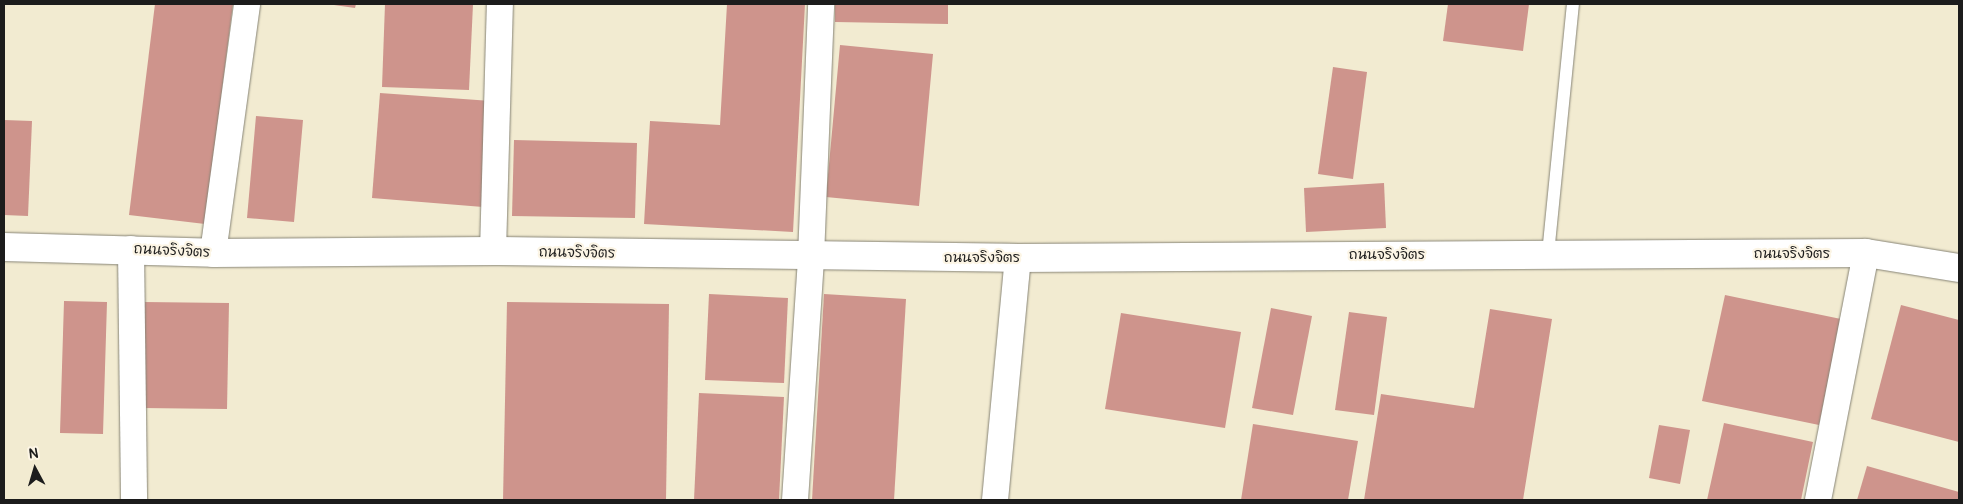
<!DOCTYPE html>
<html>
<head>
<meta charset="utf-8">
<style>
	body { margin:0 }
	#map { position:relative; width:1963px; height:504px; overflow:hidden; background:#f2ebd1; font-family:Pangolin,"Playpen Sans Thai",sans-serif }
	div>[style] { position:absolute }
	.building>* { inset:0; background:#ce948c }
	.roads { filter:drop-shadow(0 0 1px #878476) drop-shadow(0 0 1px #878476) }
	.lane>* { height:12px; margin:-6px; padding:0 6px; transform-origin:6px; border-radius:6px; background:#fff }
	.street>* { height:26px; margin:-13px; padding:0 13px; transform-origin:13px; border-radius:13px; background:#fff }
	.secondary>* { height:28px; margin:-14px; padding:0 14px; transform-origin:14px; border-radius:14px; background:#fff }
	span { translate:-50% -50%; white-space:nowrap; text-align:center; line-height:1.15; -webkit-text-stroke:4.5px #fcf5e5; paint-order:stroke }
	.street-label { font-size:14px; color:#1c1c1c }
	.frame { position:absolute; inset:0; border:5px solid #1c1c1c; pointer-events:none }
	.north { position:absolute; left:10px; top:444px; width:50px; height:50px; -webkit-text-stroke:4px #fcf5e5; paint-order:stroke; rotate:354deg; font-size:14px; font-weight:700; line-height:20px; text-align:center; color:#1c1c1c }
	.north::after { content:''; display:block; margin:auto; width:18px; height:22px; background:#1c1c1c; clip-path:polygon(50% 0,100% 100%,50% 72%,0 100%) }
</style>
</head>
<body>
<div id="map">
	<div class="building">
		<i style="clip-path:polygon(155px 4px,233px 4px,205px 224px,129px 215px)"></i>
		<i style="clip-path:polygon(327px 4px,356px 4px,355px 8px)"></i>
		<i style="clip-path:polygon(385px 4px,473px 4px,469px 90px,382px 87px)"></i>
		<i style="clip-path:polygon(727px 4px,805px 4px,793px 232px,644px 224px,650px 121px,720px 125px)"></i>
		<i style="clip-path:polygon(835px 4px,948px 4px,948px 24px,835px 22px)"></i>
		<i style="clip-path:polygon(1448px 4px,1529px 4px,1523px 51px,1443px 41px)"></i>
		<i style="clip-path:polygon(840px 45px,933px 54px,919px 206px,826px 197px)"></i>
		<i style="clip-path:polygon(1333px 67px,1367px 72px,1353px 179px,1318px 174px)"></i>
		<i style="clip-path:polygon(380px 93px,491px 101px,483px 207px,372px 198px)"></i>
		<i style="clip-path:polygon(256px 116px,303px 120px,294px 222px,247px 218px)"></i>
		<i style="clip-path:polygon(4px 120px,32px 121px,28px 216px,4px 215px)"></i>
		<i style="clip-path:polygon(514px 140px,637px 143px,635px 218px,512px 216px)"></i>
		<i style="clip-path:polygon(1384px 183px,1386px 228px,1306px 232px,1304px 188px)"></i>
		<i style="clip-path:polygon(709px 294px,788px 298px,784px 383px,705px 380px)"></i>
		<i style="clip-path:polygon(824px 294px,906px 299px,894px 500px,812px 500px)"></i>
		<i style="clip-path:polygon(1725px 295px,1841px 319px,1819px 425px,1702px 401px)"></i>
		<i style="clip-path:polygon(64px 301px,107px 302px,103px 434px,60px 433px)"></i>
		<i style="clip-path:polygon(144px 302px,229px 303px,227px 409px,142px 408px)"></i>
		<i style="clip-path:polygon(507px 302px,669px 304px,666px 500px,503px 500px)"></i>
		<i style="clip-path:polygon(1901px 305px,1959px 320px,1959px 442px,1871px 419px)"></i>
		<i style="clip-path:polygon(1271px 308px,1312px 316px,1293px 415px,1252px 408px)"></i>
		<i style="clip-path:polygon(1490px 309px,1552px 319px,1523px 500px,1364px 500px,1381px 394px,1474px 408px)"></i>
		<i style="clip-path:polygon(1349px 312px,1387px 317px,1374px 415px,1335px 410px)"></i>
		<i style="clip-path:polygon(1121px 313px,1241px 332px,1225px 428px,1105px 409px)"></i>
		<i style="clip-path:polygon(699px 393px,784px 397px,779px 500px,694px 500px)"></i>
		<i style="clip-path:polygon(1724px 423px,1813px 442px,1801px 500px,1707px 500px)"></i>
		<i style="clip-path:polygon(1253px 424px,1358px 441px,1348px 500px,1241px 500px)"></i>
		<i style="clip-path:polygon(1659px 425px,1690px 430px,1680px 484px,1649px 478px)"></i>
		<i style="clip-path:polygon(1867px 466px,1959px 492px,1958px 500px,1857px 500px)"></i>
	</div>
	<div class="roads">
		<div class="lane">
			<i style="left:1548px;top:254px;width:251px;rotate:-84.3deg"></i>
		</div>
		<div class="street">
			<i style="left:131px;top:249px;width:251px;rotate:89.3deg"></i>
			<i style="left:493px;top:251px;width:247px;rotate:-88.4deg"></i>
			<i style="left:213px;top:253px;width:251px;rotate:-82.2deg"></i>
			<i style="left:795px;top:500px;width:244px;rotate:-86.2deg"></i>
			<i style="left:811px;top:257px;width:253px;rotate:-87.7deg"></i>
			<i style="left:995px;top:500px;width:243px;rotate:-84.6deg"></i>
			<i style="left:1818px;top:500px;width:252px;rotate:-79deg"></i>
		</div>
		<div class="secondary">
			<i style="left:4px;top:247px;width:209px;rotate:1.6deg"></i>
			<i style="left:213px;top:253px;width:280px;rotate:-0.4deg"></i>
			<i style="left:493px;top:251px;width:525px;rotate:0.76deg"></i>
			<i style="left:1018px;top:258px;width:848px;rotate:-0.34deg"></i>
			<i style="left:1866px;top:253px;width:94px;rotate:9.2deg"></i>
		</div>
	</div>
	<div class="street-label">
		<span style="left:172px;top:251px;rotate:3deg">ถนนจริงจิตร</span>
		<span style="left:577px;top:253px;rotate:1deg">ถนนจริงจิตร</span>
		<span style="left:1792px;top:254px">ถนนจริงจิตร</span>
		<span style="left:1387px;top:255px">ถนนจริงจิตร</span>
		<span style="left:982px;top:258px">ถนนจริงจิตร</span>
	</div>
	<div class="frame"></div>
	<div class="north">N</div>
</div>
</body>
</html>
